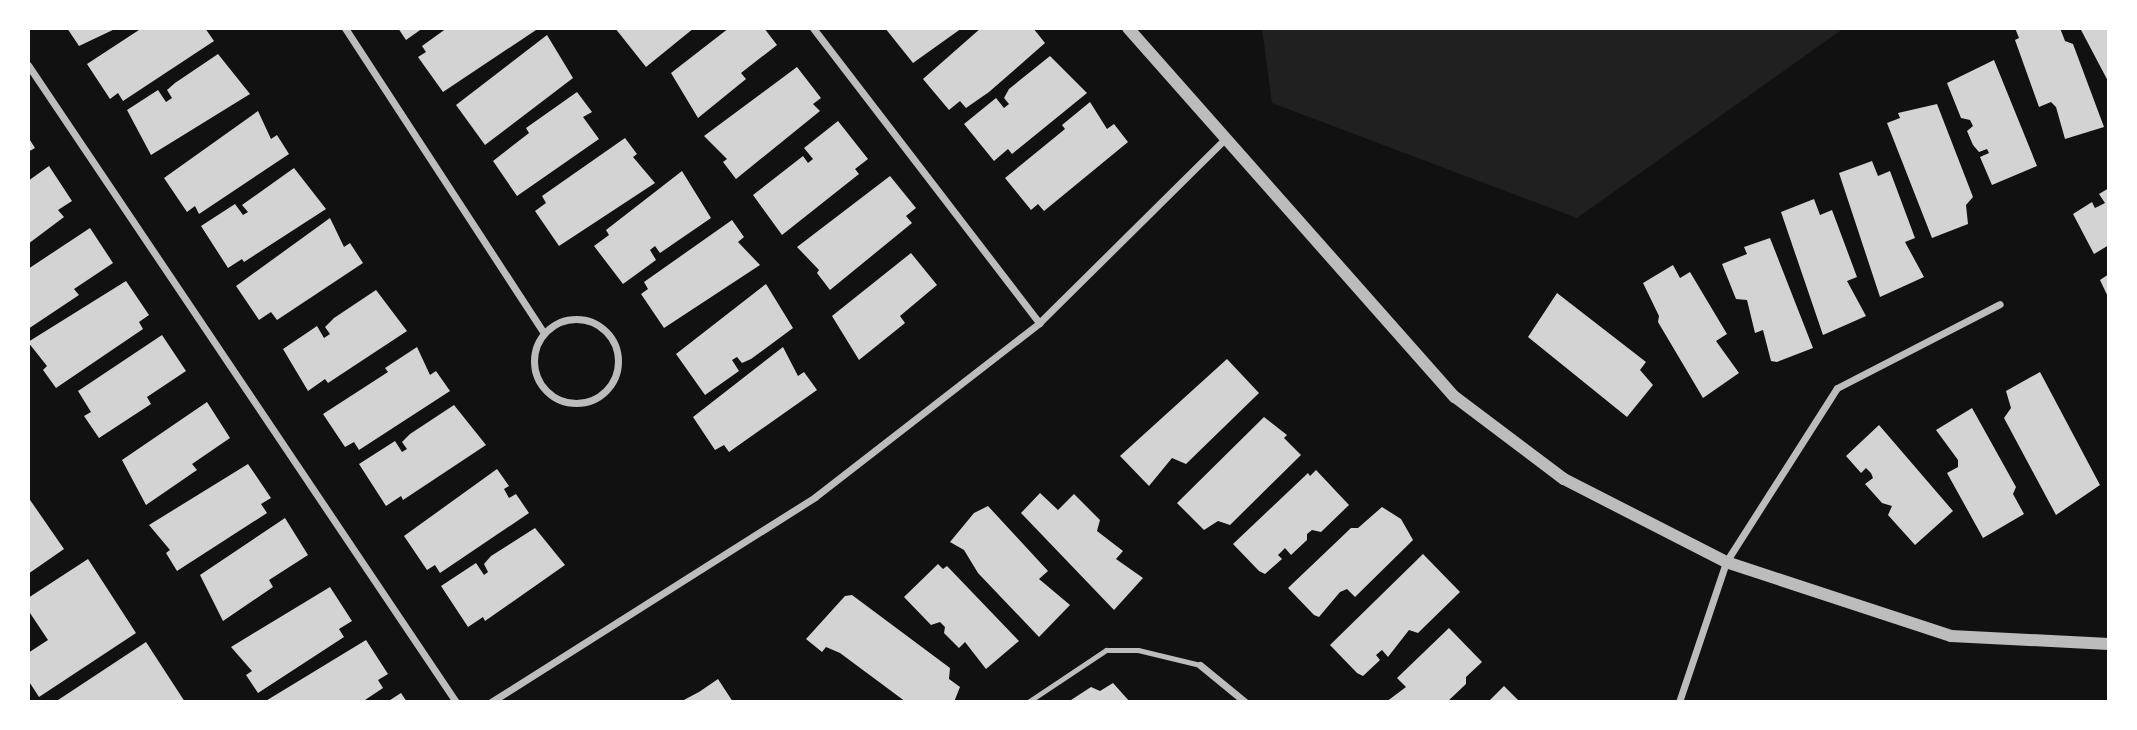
<!DOCTYPE html>
<html>
<head>
<meta charset="utf-8">
<style>
	body { margin:0 }
	#map { position:relative; width:2137px; height:730px; overflow:hidden; background:#111; font-family:Overpass,sans-serif }
	div>[style] { position:absolute }
	.green>* { inset:0; background:#202020 }
	.building>* { inset:0; background:#d3d3d3 }
	.service>* { height:5px; margin:-2.5px; padding:0 2.5px; transform-origin:2.5px; border-radius:2.5px; background:#bcbcbc }
	.minor>* { height:7px; margin:-3.5px; padding:0 3.5px; transform-origin:3.5px; border-radius:3.5px; background:#bcbcbc }
	.minor>.ring { margin:-3.5px; padding:0; box-sizing:content-box; background:none; border:7px solid #bcbcbc; border-radius:50% }
	.tertiary>* { height:12px; margin:-6px; padding:0 6px; transform-origin:6px; border-radius:6px; background:#bcbcbc }
	span { translate:-50% -50%; white-space:nowrap; text-align:center; line-height:1.15; -webkit-text-stroke:7px #fff; paint-order:stroke }
	.frame { position:absolute; inset:0; border:30px solid #fff; pointer-events:none }
</style>
</head>
<body>
<div id="map">
	<div class="green">
		<i style="clip-path:polygon(1262px 28px,1844px 28px,1577px 218px,1272px 103px)"></i>
	</div>
	<div class="building">
		<i style="clip-path:polygon(67px 28px,117px 28px,79px 46px)"></i>
		<i style="clip-path:polygon(142px 28px,205px 28px,214px 41px,123px 101px,118px 93px,110px 99px,87px 64px)"></i>
		<i style="clip-path:polygon(398px 28px,423px 28px,406px 40px)"></i>
		<i style="clip-path:polygon(447px 28px,539px 28px,443px 92px,418px 57px,426px 52px,422px 46px)"></i>
		<i style="clip-path:polygon(615px 28px,694px 28px,646px 67px)"></i>
		<i style="clip-path:polygon(729px 28px,764px 28px,777px 45px,741px 73px,746px 79px,698px 118px,671px 73px)"></i>
		<i style="clip-path:polygon(885px 28px,962px 28px,913px 63px)"></i>
		<i style="clip-path:polygon(981px 28px,1033px 28px,1045px 43px,989px 92px,966px 108px,960px 101px,949px 110px,923px 79px)"></i>
		<i style="clip-path:polygon(2015px 28px,2060px 28px,2065px 41px,2073px 44px,2104px 127px,2065px 139px,2056px 107px,2051px 102px,2039px 107px,2015px 40px,2019px 38px)"></i>
		<i style="clip-path:polygon(2080px 28px,2109px 28px,2109px 83px)"></i>
		<i style="clip-path:polygon(547px 35px,573px 78px,485px 145px,456px 105px)"></i>
		<i style="clip-path:polygon(218px 54px,250px 94px,151px 155px,127px 110px,158px 90px,166px 102px,172px 98px,167px 90px,175px 83px)"></i>
		<i style="clip-path:polygon(1050px 56px,1087px 93px,1012px 154px,1008px 149px,994px 161px,964px 124px,996px 98px,1004px 108px,1009px 104px,1004px 98px,1009px 89px)"></i>
		<i style="clip-path:polygon(1994px 60px,2037px 166px,1992px 185px,1980px 157px,1989px 153px,1987px 149px,1979px 152px,1973px 145px,1967px 131px,1973px 126px,1970px 120px,1961px 118px,1947px 83px)"></i>
		<i style="clip-path:polygon(797px 67px,821px 98px,813px 104px,820px 111px,736px 179px,723px 162px,727px 159px,704px 136px)"></i>
		<i style="clip-path:polygon(577px 92px,592px 112px,583px 117px,599px 139px,517px 196px,493px 161px,529px 133px,526px 128px)"></i>
		<i style="clip-path:polygon(1090px 102px,1107px 129px,1114px 124px,1128px 142px,1044px 211px,1038px 204px,1031px 210px,1005px 178px,1065px 129px,1062px 125px)"></i>
		<i style="clip-path:polygon(1937px 104px,1973px 197px,1966px 205px,1968px 224px,1932px 238px,1887px 123px,1900px 118px,1898px 113px)"></i>
		<i style="clip-path:polygon(258px 111px,271px 139px,277px 135px,289px 154px,199px 214px,195px 206px,187px 212px,164px 178px)"></i>
		<i style="clip-path:polygon(838px 121px,868px 159px,855px 169px,859px 174px,782px 235px,753px 195px,803px 156px,808px 163px,813px 159px,804px 148px)"></i>
		<i style="clip-path:polygon(28px 137px,35px 148px,28px 152px)"></i>
		<i style="clip-path:polygon(625px 138px,637px 154px,633px 157px,655px 183px,559px 246px,535px 211px,546px 203px,542px 196px)"></i>
		<i style="clip-path:polygon(1872px 161px,1878px 176px,1890px 171px,1915px 238px,1905px 242px,1924px 277px,1880px 297px,1839px 173px)"></i>
		<i style="clip-path:polygon(49px 166px,72px 201px,58px 210px,64px 217px,28px 244px,28px 181px)"></i>
		<i style="clip-path:polygon(294px 168px,326px 209px,244px 262px,242px 259px,228px 268px,201px 226px,235px 204px,243px 215px,248px 212px,242px 205px)"></i>
		<i style="clip-path:polygon(682px 171px,711px 218px,660px 253px,655px 246px,650px 250px,656px 260px,623px 284px,594px 246px,609px 235px,606px 230px)"></i>
		<i style="clip-path:polygon(890px 176px,916px 208px,906px 216px,912px 223px,830px 290px,817px 273px,819px 270px,797px 247px)"></i>
		<i style="clip-path:polygon(2109px 188px,2109px 245px,2094px 254px,2073px 214px,2092px 202px,2095px 208px,2105px 203px,2099px 194px)"></i>
		<i style="clip-path:polygon(1814px 199px,1820px 215px,1832px 210px,1857px 277px,1847px 281px,1866px 316px,1823px 335px,1781px 212px)"></i>
		<i style="clip-path:polygon(330px 218px,344px 247px,350px 243px,363px 263px,277px 320px,271px 312px,259px 320px,236px 286px)"></i>
		<i style="clip-path:polygon(732px 220px,744px 237px,738px 242px,760px 265px,664px 328px,641px 294px,648px 289px,644px 282px)"></i>
		<i style="clip-path:polygon(90px 228px,113px 263px,74px 289px,79px 295px,28px 329px,28px 269px)"></i>
		<i style="clip-path:polygon(1770px 238px,1813px 348px,1777px 362px,1771px 361px,1763px 330px,1755px 333px,1747px 300px,1736px 299px,1722px 264px,1747px 254px,1744px 247px)"></i>
		<i style="clip-path:polygon(911px 253px,937px 285px,900px 316px,905px 323px,859px 360px,832px 316px)"></i>
		<i style="clip-path:polygon(1673px 265px,1680px 278px,1690px 272px,1727px 334px,1716px 341px,1739px 373px,1703px 398px,1658px 322px,1659px 316px,1643px 283px)"></i>
		<i style="clip-path:polygon(2109px 274px,2109px 299px,2100px 280px)"></i>
		<i style="clip-path:polygon(126px 281px,149px 315px,139px 322px,143px 329px,56px 388px,43px 370px,47px 366px,28px 342px)"></i>
		<i style="clip-path:polygon(766px 284px,793px 328px,751px 359px,742px 363px,737px 357px,732px 360px,739px 371px,705px 395px,676px 354px)"></i>
		<i style="clip-path:polygon(376px 290px,407px 331px,328px 383px,325px 379px,308px 391px,283px 349px,317px 326px,324px 338px,330px 334px,325px 327px,334px 318px)"></i>
		<i style="clip-path:polygon(1557px 293px,1646px 362px,1640px 370px,1653px 385px,1627px 417px,1528px 337px)"></i>
		<i style="clip-path:polygon(162px 335px,186px 371px,147px 397px,151px 404px,99px 438px,84px 416px,91px 412px,78px 391px)"></i>
		<i style="clip-path:polygon(417px 347px,430px 375px,436px 371px,450px 391px,359px 450px,354px 442px,345px 447px,323px 414px,388px 372px,385px 368px)"></i>
		<i style="clip-path:polygon(783px 347px,798px 376px,804px 372px,817px 390px,729px 452px,724px 445px,715px 450px,693px 417px)"></i>
		<i style="clip-path:polygon(1227px 359px,1259px 393px,1186px 464px,1172px 458px,1149px 486px,1120px 456px)"></i>
		<i style="clip-path:polygon(2040px 372px,2100px 485px,2056px 515px,2004px 418px,2011px 408px,2006px 391px)"></i>
		<i style="clip-path:polygon(207px 402px,230px 438px,192px 464px,197px 470px,146px 505px,122px 460px)"></i>
		<i style="clip-path:polygon(454px 405px,486px 445px,403px 500px,401px 496px,386px 506px,359px 464px,395px 441px,402px 452px,407px 449px,402px 442px,410px 434px)"></i>
		<i style="clip-path:polygon(1972px 408px,2016px 487px,2013px 494px,2024px 514px,1983px 538px,1947px 473px,1958px 467px,1958px 460px,1936px 430px)"></i>
		<i style="clip-path:polygon(1264px 417px,1287px 435px,1284px 438px,1301px 455px,1230px 525px,1218px 521px,1204px 530px,1177px 503px)"></i>
		<i style="clip-path:polygon(1879px 425px,1953px 511px,1915px 545px,1888px 515px,1892px 506px,1882px 503px,1865px 484px,1873px 478px,1871px 473px,1866px 468px,1861px 473px,1846px 456px)"></i>
		<i style="clip-path:polygon(248px 464px,271px 498px,261px 504px,267px 513px,177px 571px,166px 553px,170px 550px,149px 525px)"></i>
		<i style="clip-path:polygon(497px 469px,509px 486px,504px 489px,509px 498px,516px 494px,529px 513px,440px 573px,435px 565px,427px 570px,404px 536px)"></i>
		<i style="clip-path:polygon(1316px 470px,1349px 505px,1321px 532px,1312px 530px,1307px 534px,1307px 540px,1291px 555px,1285px 548px,1278px 555px,1282px 559px,1265px 574px,1259px 571px,1233px 544px,1308px 473px,1310px 476px)"></i>
		<i style="clip-path:polygon(1040px 493px,1058px 510px,1074px 494px,1100px 520px,1097px 531px,1123px 551px,1116px 559px,1143px 578px,1114px 610px,1021px 513px)"></i>
		<i style="clip-path:polygon(28px 497px,64px 549px,28px 574px)"></i>
		<i style="clip-path:polygon(988px 506px,1048px 571px,1039px 579px,1070px 605px,1039px 637px,978px 573px,964px 550px,950px 542px,974px 513px)"></i>
		<i style="clip-path:polygon(1382px 507px,1401px 519px,1413px 540px,1355px 597px,1347px 589px,1340px 592px,1319px 617px,1314px 615px,1288px 588px,1351px 528px,1358px 528px)"></i>
		<i style="clip-path:polygon(285px 518px,308px 555px,269px 580px,273px 587px,223px 621px,200px 575px)"></i>
		<i style="clip-path:polygon(535px 528px,565px 565px,485px 621px,483px 617px,468px 627px,441px 586px,476px 563px,484px 575px,488px 572px,484px 564px,491px 556px)"></i>
		<i style="clip-path:polygon(1423px 554px,1460px 592px,1418px 633px,1409px 630px,1388px 657px,1382px 650px,1376px 655px,1380px 660px,1363px 676px,1357px 673px,1330px 645px)"></i>
		<i style="clip-path:polygon(88px 559px,136px 633px,39px 697px,28px 680px,28px 653px,48px 640px,28px 610px,28px 598px)"></i>
		<i style="clip-path:polygon(938px 564px,943px 569px,947px 566px,1019px 641px,986px 669px,965px 642px,959px 648px,944px 633px,945px 627px,940px 622px,931px 625px,904px 597px)"></i>
		<i style="clip-path:polygon(330px 587px,352px 621px,339px 629px,344px 637px,258px 693px,246px 675px,252px 671px,231px 647px)"></i>
		<i style="clip-path:polygon(852px 595px,950px 668px,949px 679px,960px 687px,954px 702px,906px 702px,840px 653px,826px 647px,822px 652px,806px 639px,845px 596px)"></i>
		<i style="clip-path:polygon(1449px 628px,1482px 662px,1466px 677px,1466px 684px,1447px 702px,1386px 702px,1406px 687px,1397px 678px)"></i>
		<i style="clip-path:polygon(366px 640px,388px 674px,378px 680px,383px 688px,362px 702px,264px 702px)"></i>
		<i style="clip-path:polygon(146px 642px,185px 702px,55px 702px)"></i>
		<i style="clip-path:polygon(718px 679px,733px 702px,680px 702px,699px 692px)"></i>
		<i style="clip-path:polygon(1113px 683px,1130px 702px,1068px 702px,1091px 687px,1100px 691px)"></i>
		<i style="clip-path:polygon(1504px 686px,1520px 702px,1488px 702px)"></i>
		<i style="clip-path:polygon(401px 693px,407px 702px,387px 702px)"></i>
	</div>
	<div class="service">
		<i style="left:1028px;top:702px;width:94px;rotate:-33.7deg"></i>
		<i style="left:1106px;top:650px;width:32px"></i>
		<i style="left:1138px;top:650px;width:64px;rotate:13.6deg"></i>
	</div>
	<div class="minor">
		<i style="left:345px;top:28px;width:364px;rotate:56.9deg"></i>
		<i style="left:813px;top:28px;width:372px;rotate:52.5deg"></i>
		<i style="left:28px;top:65px;width:767px;rotate:56.1deg"></i>
		<i class="ring" style="left:534px;top:319px;width:77px;height:77px"></i>
		<i style="left:1200px;top:665px;width:58px;rotate:39.4deg"></i>
		<i style="left:491px;top:702px;width:383px;rotate:-32.3deg"></i>
		<i style="left:815px;top:497px;width:284px;rotate:-37.8deg"></i>
		<i style="left:1039px;top:323px;width:259px;rotate:-44.7deg"></i>
		<i style="left:1679px;top:702px;width:148px;rotate:-71.4deg"></i>
		<i style="left:1726px;top:562px;width:206px;rotate:-57.5deg"></i>
		<i style="left:1837px;top:388px;width:183px;rotate:-27.3deg"></i>
	</div>
	<div class="tertiary">
		<i style="left:1128px;top:28px;width:493px;rotate:48.5deg"></i>
		<i style="left:1455px;top:397px;width:136px;rotate:37deg"></i>
		<i style="left:1564px;top:479px;width:182px;rotate:27.1deg"></i>
		<i style="left:1726px;top:562px;width:237px;rotate:18.2deg"></i>
		<i style="left:1951px;top:636px;width:158px;rotate:2.9deg"></i>
	</div>
	<div class="frame"></div>
</div>
</body>
</html>
